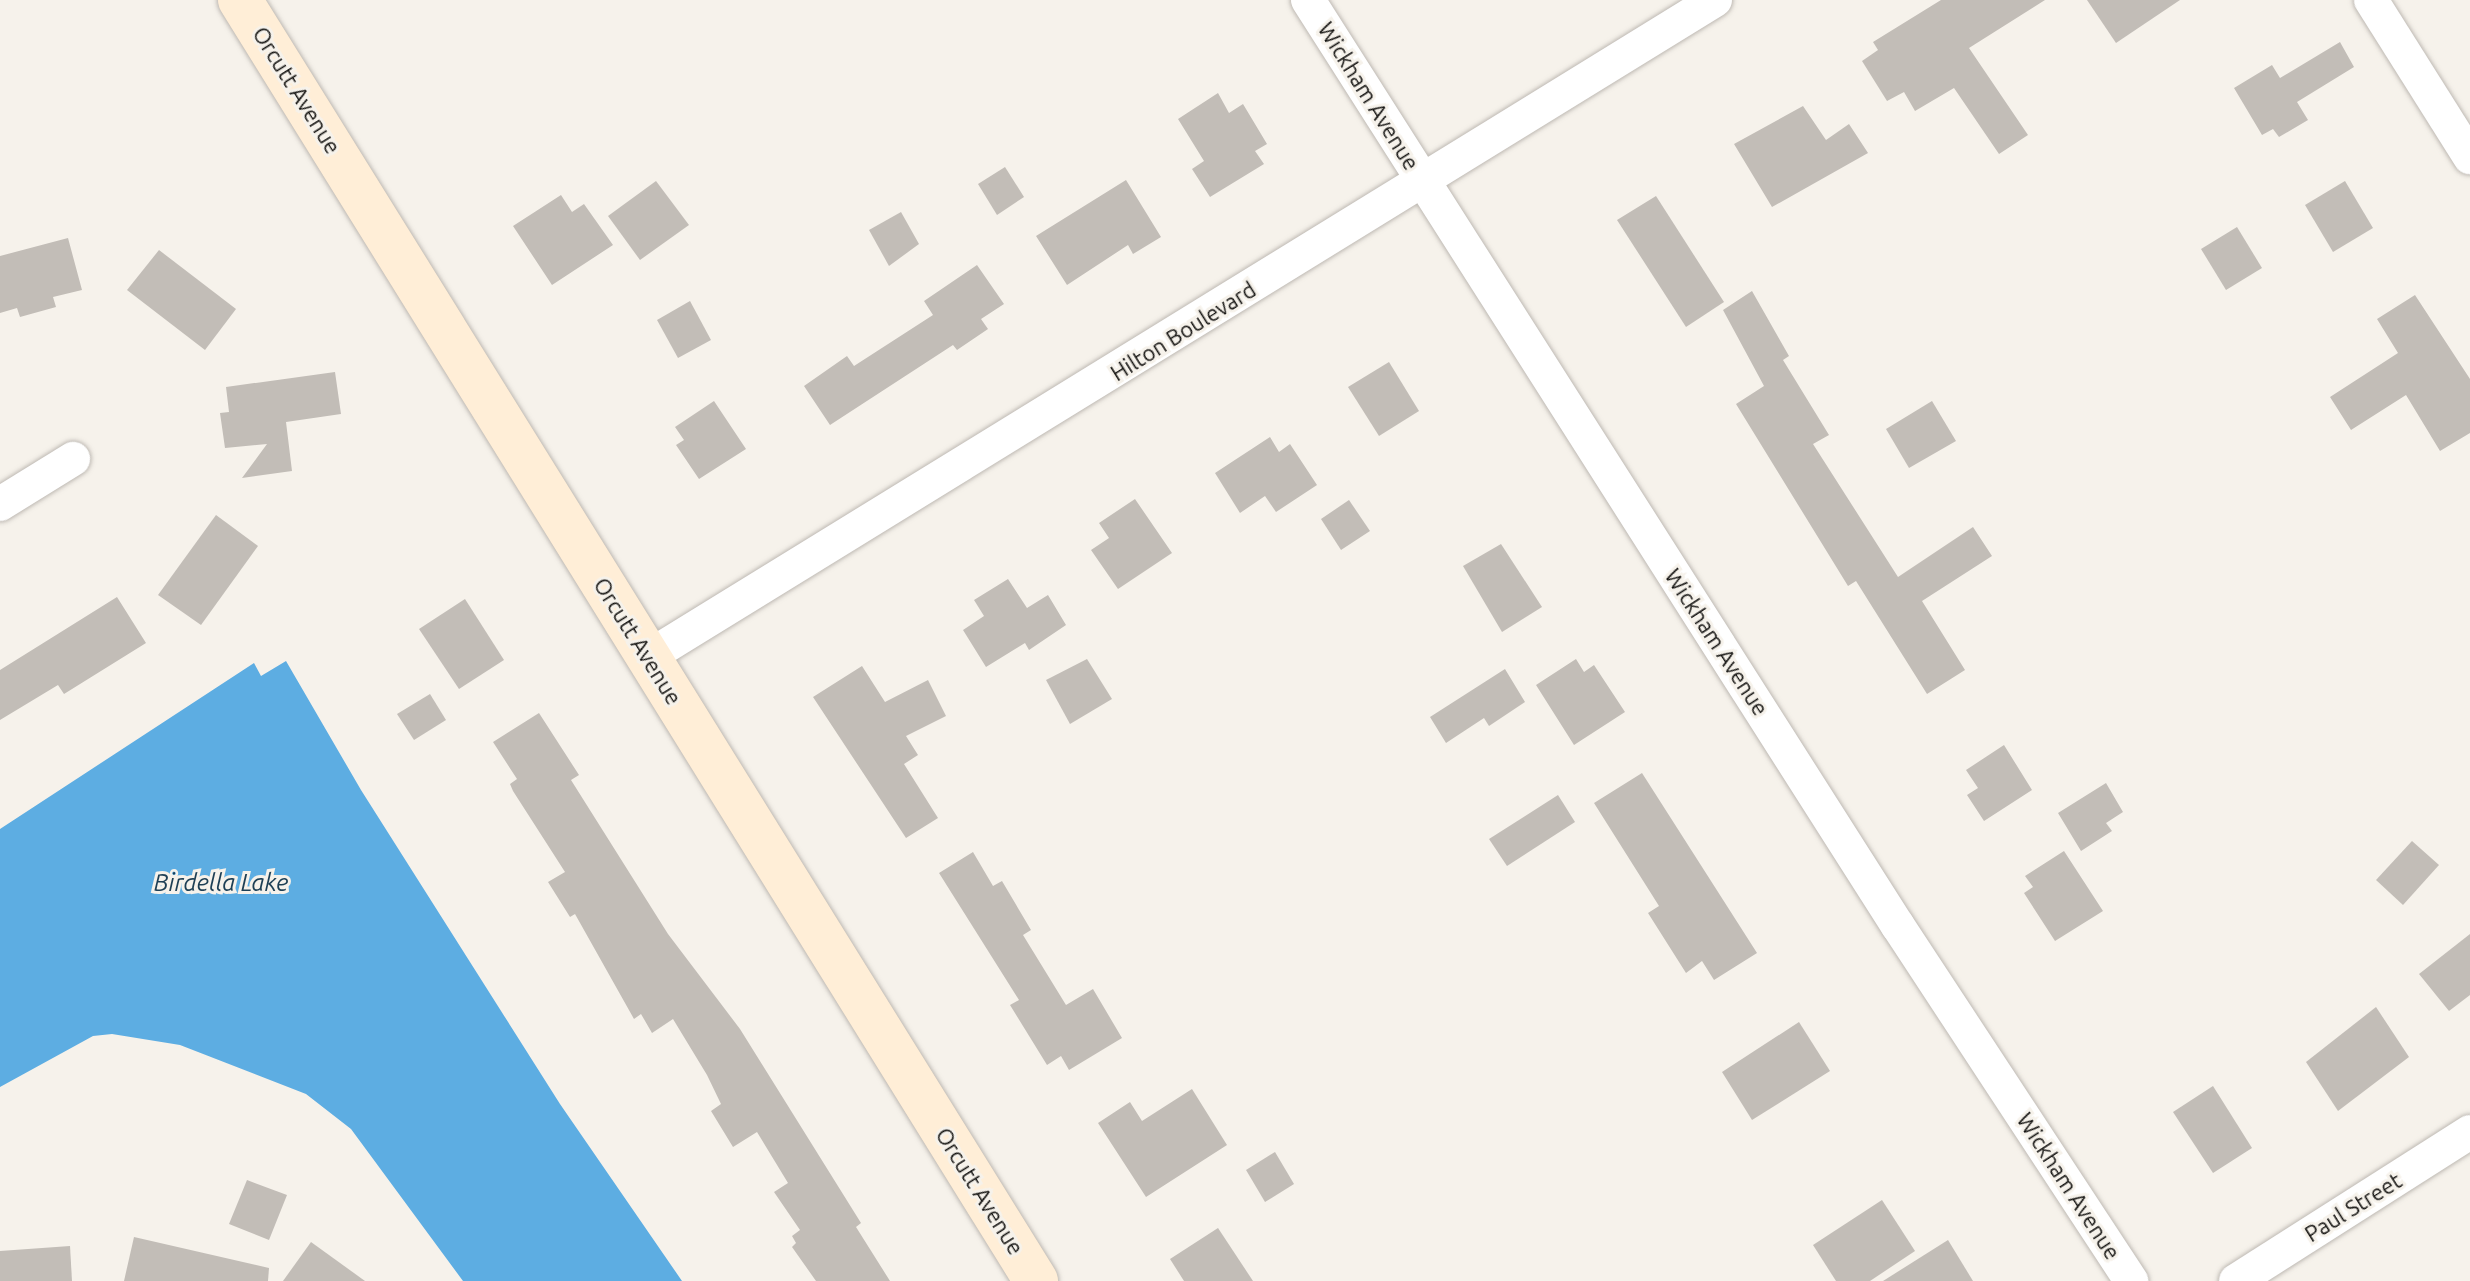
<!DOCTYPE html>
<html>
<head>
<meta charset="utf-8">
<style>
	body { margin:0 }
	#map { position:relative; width:2470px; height:1281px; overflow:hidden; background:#f6f2eb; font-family:Ubuntu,sans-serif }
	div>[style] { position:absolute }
	.water>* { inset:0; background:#5dade2 }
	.building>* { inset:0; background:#c2bdb7 }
	.roads { filter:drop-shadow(0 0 2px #beb9b3) drop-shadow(0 0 2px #beb9b3) }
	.street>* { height:34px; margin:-17px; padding:0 17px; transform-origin:17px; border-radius:17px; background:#fff }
	.secondary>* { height:44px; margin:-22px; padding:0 22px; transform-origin:22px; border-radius:22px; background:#ffeed7 }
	span { translate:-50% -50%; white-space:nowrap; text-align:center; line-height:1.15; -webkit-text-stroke:6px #f6f2eb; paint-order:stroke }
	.street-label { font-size:22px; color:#151412 }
	.water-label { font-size:24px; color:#1d3f55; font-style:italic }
</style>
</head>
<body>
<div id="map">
	<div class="water">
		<i style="clip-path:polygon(286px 661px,361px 790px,560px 1104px,682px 1281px,463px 1281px,351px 1129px,306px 1094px,180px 1045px,112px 1034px,93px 1036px,0 1087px,0 829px,254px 663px,261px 676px)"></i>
	</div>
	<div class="building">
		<i style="clip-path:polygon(1941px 0,2045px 0,1969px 48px,2028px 135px,1999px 154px,1954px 88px,1915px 111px,1904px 92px,1887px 101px,1862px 61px,1878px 50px,1873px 42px)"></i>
		<i style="clip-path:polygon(2087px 0,2180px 0,2116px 43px)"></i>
		<i style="clip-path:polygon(2340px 42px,2354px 67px,2297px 102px,2308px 120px,2279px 137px,2273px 129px,2262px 135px,2234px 88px,2272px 65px,2280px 78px)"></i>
		<i style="clip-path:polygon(1218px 93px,1229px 113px,1243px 104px,1267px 144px,1255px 151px,1264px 164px,1210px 197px,1192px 169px,1204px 161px,1178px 119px)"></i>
		<i style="clip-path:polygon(1803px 106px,1826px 140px,1849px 124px,1868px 153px,1772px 207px,1734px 144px)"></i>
		<i style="clip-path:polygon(1005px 167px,1024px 197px,997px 215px,978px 184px)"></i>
		<i style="clip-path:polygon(1126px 180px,1161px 237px,1133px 254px,1128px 245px,1067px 285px,1036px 236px)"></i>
		<i style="clip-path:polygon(656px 181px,689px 225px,640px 260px,608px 216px)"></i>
		<i style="clip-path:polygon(2345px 181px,2373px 228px,2333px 252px,2305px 205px)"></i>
		<i style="clip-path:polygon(561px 195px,572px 212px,584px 204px,613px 245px,552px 285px,513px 226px)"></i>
		<i style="clip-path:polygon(1656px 196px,1724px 302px,1686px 327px,1617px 220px)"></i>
		<i style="clip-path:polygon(901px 212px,919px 244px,889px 266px,869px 230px)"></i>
		<i style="clip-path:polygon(2237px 227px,2262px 268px,2226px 290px,2201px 249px)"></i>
		<i style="clip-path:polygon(68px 238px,82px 290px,53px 297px,56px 307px,20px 317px,17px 308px,0 313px,0 256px)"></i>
		<i style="clip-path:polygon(159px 250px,236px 309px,205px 350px,127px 290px)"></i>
		<i style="clip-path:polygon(977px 265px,1004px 304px,981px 319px,988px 329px,957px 350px,953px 345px,830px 425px,804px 386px,847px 356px,854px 366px,933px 315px,924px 301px)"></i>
		<i style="clip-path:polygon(1752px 291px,1789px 356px,1783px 360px,1829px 435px,1813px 444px,1898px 577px,1973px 527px,1992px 556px,1922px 601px,1965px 670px,1927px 694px,1856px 581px,1848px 586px,1736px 404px,1764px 386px,1723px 310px)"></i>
		<i style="clip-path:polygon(2415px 295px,2470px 379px,2470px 433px,2440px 451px,2406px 395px,2351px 430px,2330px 397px,2398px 353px,2377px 319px)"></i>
		<i style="clip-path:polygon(690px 301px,711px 340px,678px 358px,657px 320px)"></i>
		<i style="clip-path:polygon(1389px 362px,1419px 411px,1379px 436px,1348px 387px)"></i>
		<i style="clip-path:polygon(335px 372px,341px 414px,286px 422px,292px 471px,242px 478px,267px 444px,225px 448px,220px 413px,229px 412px,226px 387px)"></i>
		<i style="clip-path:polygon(714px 401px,746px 449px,699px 479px,676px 445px,684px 440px,675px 427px)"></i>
		<i style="clip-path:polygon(1932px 401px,1956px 441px,1909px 468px,1886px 429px)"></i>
		<i style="clip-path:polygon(1270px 437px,1279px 452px,1290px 444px,1317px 485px,1276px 512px,1265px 496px,1240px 513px,1215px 473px)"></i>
		<i style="clip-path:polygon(1135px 499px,1172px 553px,1118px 589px,1091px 550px,1109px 538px,1099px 523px)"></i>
		<i style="clip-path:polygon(1349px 500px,1370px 531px,1341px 550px,1321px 519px)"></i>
		<i style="clip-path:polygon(216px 515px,258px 546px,201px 625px,158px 595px)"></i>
		<i style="clip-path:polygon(1501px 544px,1542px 607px,1502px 632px,1463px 566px)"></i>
		<i style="clip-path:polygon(1008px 579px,1027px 608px,1048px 595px,1066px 625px,1029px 650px,1025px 643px,986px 667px,963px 630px,984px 616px,974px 600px)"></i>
		<i style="clip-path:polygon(117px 597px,146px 643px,64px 694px,58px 685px,0 720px,0 670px)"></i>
		<i style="clip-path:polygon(465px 599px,504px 660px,459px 689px,419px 629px)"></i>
		<i style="clip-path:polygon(1087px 659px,1112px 699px,1070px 724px,1046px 680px)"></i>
		<i style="clip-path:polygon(1576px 659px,1584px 672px,1594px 665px,1625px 712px,1574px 745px,1536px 685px)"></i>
		<i style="clip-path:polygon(862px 666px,885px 702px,928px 680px,946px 716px,906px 736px,918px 755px,904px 764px,938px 818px,906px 838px,813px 697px)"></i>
		<i style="clip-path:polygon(1505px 669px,1525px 702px,1489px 726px,1484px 718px,1446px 743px,1430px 717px)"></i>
		<i style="clip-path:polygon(430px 694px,446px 720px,414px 740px,397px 714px)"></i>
		<i style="clip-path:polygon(539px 713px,579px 775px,571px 780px,668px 934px,740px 1029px,861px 1223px,856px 1227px,890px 1281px,816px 1281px,792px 1247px,796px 1243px,792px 1236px,800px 1230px,774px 1192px,788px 1183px,757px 1132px,733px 1147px,711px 1111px,721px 1104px,707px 1075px,673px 1019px,652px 1033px,641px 1014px,634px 1019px,575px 914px,570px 917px,548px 882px,565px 872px,513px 791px,510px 784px,517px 779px,493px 742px)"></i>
		<i style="clip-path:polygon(2004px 745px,2032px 790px,1984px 821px,1967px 795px,1978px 788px,1966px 770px)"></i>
		<i style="clip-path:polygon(1642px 773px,1757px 953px,1714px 980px,1702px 961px,1686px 973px,1648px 913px,1659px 906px,1594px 803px)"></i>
		<i style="clip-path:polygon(2106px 783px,2123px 812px,2106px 823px,2112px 831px,2081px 851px,2058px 813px)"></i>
		<i style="clip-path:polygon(1558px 795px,1575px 822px,1507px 866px,1489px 839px)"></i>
		<i style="clip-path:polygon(2412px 841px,2439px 865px,2403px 905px,2376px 880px)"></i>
		<i style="clip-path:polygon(2064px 851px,2103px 911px,2055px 941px,2024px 893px,2033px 887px,2025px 876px)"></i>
		<i style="clip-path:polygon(973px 852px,993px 886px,1002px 881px,1031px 930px,1023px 935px,1066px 1005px,1093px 989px,1122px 1038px,1069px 1070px,1061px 1056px,1047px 1065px,1010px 1005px,1019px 1000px,939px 873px)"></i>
		<i style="clip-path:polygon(2470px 934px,2470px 995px,2449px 1011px,2419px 974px)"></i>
		<i style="clip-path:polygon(2376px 1007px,2409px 1057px,2338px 1111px,2306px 1062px)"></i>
		<i style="clip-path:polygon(1799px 1022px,1830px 1071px,1752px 1120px,1722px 1072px)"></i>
		<i style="clip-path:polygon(2213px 1086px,2252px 1148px,2213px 1173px,2173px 1112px)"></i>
		<i style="clip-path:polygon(1192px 1089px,1227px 1145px,1146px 1197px,1098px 1123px,1130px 1102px,1142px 1121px)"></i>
		<i style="clip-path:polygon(1275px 1152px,1294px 1184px,1265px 1202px,1246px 1170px)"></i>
		<i style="clip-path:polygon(247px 1180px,287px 1195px,269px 1240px,229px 1224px)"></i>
		<i style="clip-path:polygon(1882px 1200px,1915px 1251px,1870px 1281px,1836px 1281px,1813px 1245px)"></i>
		<i style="clip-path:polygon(1218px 1228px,1253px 1281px,1184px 1281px,1170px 1259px)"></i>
		<i style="clip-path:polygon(134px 1237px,269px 1268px,268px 1281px,124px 1281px)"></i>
		<i style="clip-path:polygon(1948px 1240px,1973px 1281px,1883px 1281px)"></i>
		<i style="clip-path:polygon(311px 1242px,365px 1281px,283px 1281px)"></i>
		<i style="clip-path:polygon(70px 1246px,72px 1281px,0 1281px,0 1251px)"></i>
	</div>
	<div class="roads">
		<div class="street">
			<i style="left:1308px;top:0;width:1098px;rotate:57.5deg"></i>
			<i style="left:1898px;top:926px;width:425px;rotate:56.7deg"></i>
			<i style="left:2371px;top:0;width:186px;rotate:57.8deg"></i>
			<i style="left:0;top:504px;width:86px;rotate:-31.7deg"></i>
			<i style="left:648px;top:657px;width:1253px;rotate:-31.62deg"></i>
			<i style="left:2236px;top:1281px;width:277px;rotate:-32.5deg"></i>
		</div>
		<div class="secondary">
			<i style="left:240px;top:0;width:1508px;rotate:58.14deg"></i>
		</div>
	</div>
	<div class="street-label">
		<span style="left:297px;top:90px;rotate:58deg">Orcutt Avenue</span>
		<span style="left:1369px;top:96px;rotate:58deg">Wickham Avenue</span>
		<span style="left:1183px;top:331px;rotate:-32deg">Hilton Boulevard</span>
		<span style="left:638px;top:641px;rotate:58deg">Orcutt Avenue</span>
		<span style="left:1717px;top:642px;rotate:57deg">Wickham Avenue</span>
		<span style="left:2069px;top:1186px;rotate:57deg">Wickham Avenue</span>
		<span style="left:980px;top:1191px;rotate:58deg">Orcutt Avenue</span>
		<span style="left:2353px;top:1207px;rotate:-32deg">Paul Street</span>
	</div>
	<div class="water-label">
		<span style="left:221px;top:883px">Birdella Lake</span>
	</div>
</div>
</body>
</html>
